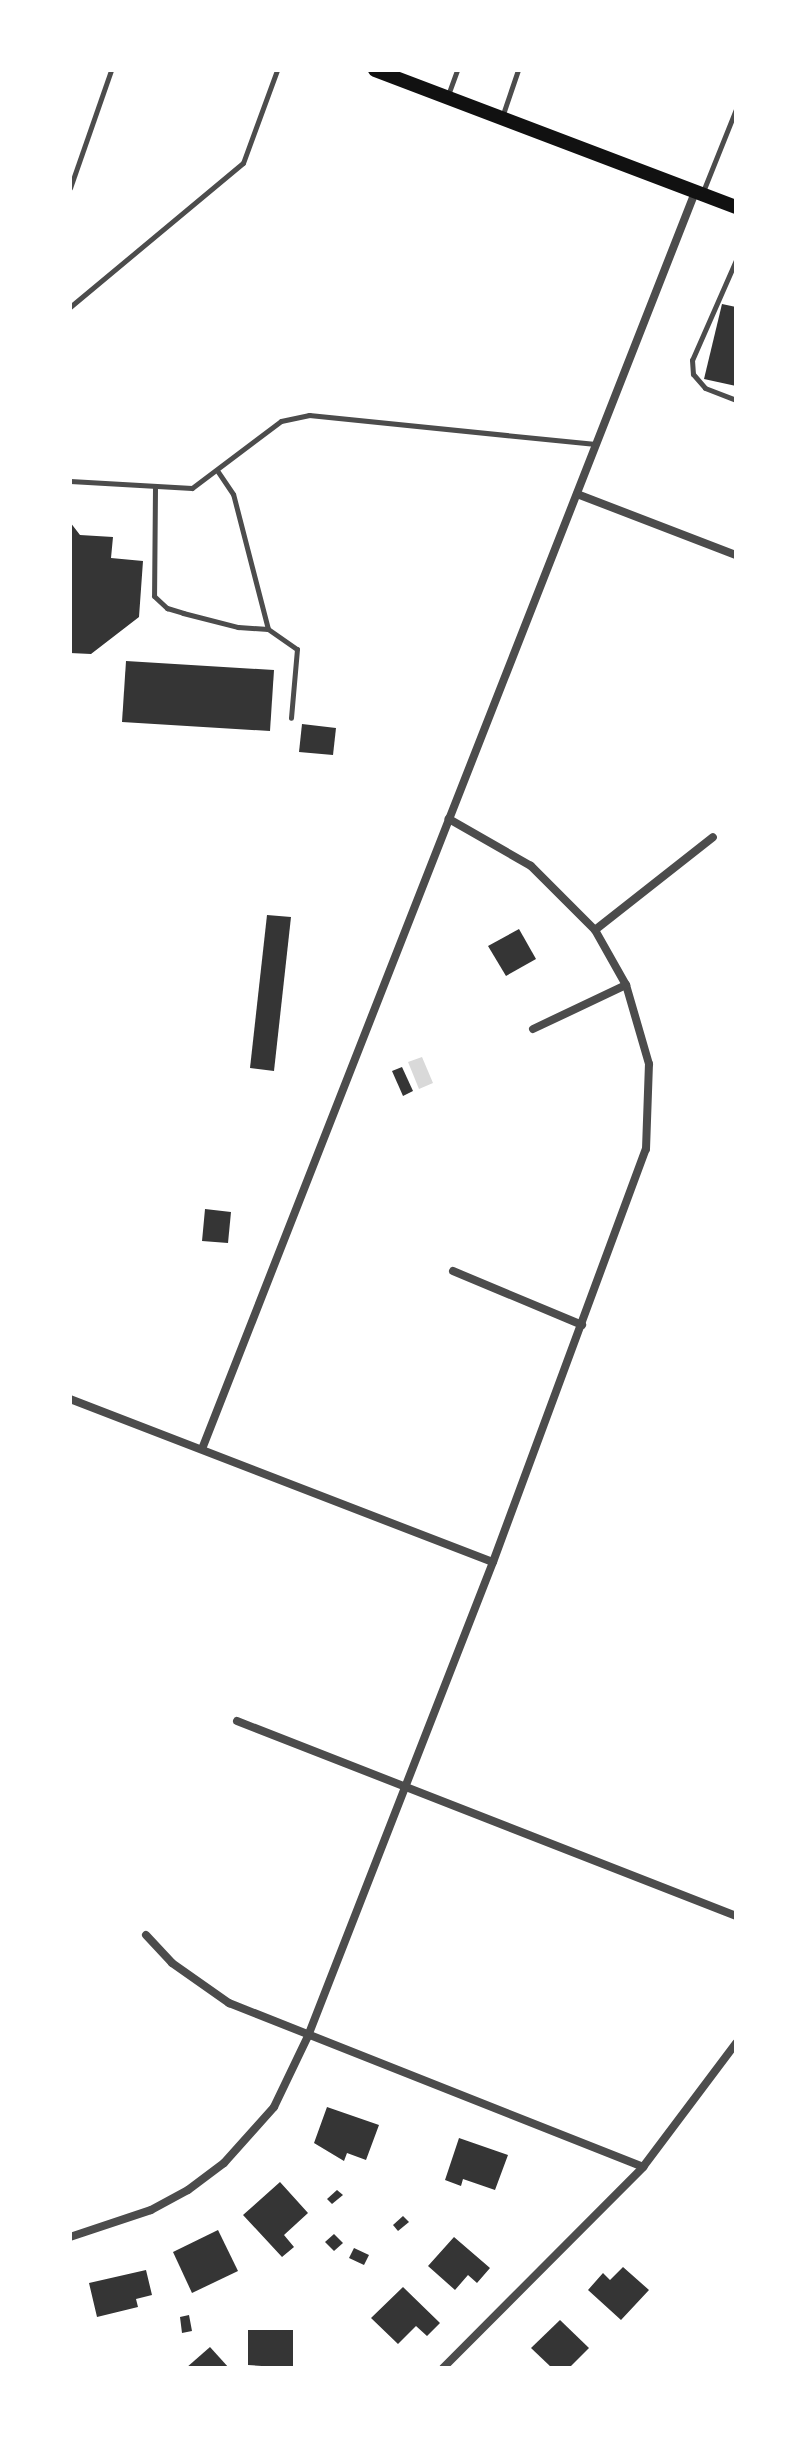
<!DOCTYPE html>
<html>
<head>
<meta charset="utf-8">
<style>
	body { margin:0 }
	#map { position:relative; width:806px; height:2438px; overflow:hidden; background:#fff; font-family:Karla,sans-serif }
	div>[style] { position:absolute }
	.water>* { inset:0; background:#d9d9d9 }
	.building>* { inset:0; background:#353535 }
	.service>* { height:5px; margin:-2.5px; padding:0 2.5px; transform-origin:2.5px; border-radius:2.5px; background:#4c4c4c }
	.minor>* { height:8px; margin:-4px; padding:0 4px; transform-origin:4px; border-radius:4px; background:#4c4c4c }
	.secondary>* { height:14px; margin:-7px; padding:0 7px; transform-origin:7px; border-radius:7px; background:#111 }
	span { translate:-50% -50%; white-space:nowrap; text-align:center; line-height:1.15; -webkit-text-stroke:6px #fff; paint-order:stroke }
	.frame { position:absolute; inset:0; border:72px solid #fff; pointer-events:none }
</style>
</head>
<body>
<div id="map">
	<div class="water">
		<i style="clip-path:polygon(422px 1057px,433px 1083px,419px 1089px,408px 1062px)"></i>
	</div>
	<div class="building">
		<i style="clip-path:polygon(722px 304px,736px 307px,736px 386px,704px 379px)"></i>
		<i style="clip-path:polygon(70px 522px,80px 535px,113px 537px,111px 558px,143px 561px,139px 617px,91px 654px,70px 653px)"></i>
		<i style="clip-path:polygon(126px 661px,274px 670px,270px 731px,122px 722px)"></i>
		<i style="clip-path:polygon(302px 724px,336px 728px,333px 755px,299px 752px)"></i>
		<i style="clip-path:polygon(267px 915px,291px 917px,274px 1071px,250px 1068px)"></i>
		<i style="clip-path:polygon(519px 929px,536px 959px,506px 976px,488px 946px)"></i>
		<i style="clip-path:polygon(402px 1067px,413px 1091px,403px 1096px,392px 1071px)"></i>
		<i style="clip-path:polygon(205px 1209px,231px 1212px,228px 1243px,202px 1241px)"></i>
		<i style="clip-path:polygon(327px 2107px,379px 2125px,366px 2160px,347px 2153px,344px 2161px,314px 2143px)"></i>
		<i style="clip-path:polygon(459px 2138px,508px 2155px,495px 2190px,463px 2179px,461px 2186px,445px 2180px)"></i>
		<i style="clip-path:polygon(280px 2182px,308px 2213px,284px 2235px,294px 2247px,282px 2257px,243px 2215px)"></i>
		<i style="clip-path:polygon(337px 2190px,343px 2195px,332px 2204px,327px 2199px)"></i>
		<i style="clip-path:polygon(403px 2216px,409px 2222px,398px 2231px,393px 2225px)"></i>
		<i style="clip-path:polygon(218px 2230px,238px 2271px,192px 2293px,173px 2252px)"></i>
		<i style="clip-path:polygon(334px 2234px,343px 2243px,334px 2251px,325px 2242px)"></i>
		<i style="clip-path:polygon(454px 2237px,490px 2268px,477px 2283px,468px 2275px,455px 2290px,428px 2266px)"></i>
		<i style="clip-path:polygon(354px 2248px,369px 2255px,364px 2265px,349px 2258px)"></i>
		<i style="clip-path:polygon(623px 2267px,649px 2290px,621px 2320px,588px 2290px,603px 2273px,610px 2280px)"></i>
		<i style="clip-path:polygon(146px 2270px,152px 2295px,136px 2299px,138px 2307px,97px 2317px,89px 2283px)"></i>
		<i style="clip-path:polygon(403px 2287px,440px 2323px,427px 2336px,416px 2326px,398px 2344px,371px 2318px)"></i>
		<i style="clip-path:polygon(189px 2315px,192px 2331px,182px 2333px,180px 2317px)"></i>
		<i style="clip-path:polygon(560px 2320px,589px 2348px,569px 2368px,552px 2368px,531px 2348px)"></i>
		<i style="clip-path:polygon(248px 2330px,293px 2330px,293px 2368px,248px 2365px)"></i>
		<i style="clip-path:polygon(210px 2347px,229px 2368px,186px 2368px)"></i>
	</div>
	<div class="service">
		<i style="left:448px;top:95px;width:27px;rotate:-70deg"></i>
		<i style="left:502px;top:117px;width:50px;rotate:-71.2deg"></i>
		<i style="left:70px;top:188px;width:125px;rotate:-70.8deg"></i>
		<i style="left:702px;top:194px;width:92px;rotate:-68.2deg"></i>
		<i style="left:736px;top:260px;width:109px;rotate:113.7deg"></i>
		<i style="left:692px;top:360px;width:14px;rotate:86deg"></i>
		<i style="left:693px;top:374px;width:18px;rotate:49deg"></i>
		<i style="left:705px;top:388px;width:33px;rotate:21deg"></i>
		<i style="left:70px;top:307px;width:225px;rotate:-39.8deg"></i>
		<i style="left:243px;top:163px;width:99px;rotate:-69.9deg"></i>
		<i style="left:70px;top:481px;width:122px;rotate:3.3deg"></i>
		<i style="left:192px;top:488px;width:111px;rotate:-37deg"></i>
		<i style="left:281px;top:421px;width:29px;rotate:-12deg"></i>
		<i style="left:309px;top:415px;width:288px;rotate:5.8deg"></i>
		<i style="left:155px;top:488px;width:108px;rotate:90.5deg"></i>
		<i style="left:154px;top:596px;width:18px;rotate:43deg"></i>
		<i style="left:167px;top:608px;width:17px;rotate:17deg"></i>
		<i style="left:183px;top:613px;width:57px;rotate:14.3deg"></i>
		<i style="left:238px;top:627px;width:30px;rotate:4deg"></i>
		<i style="left:268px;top:629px;width:139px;rotate:-104.5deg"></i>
		<i style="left:233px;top:494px;width:27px;rotate:-124deg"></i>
		<i style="left:268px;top:629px;width:35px;rotate:35deg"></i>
		<i style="left:297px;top:649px;width:69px;rotate:95deg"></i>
	</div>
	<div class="minor">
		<i style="left:577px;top:494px;width:170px;rotate:21deg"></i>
		<i style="left:595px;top:930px;width:150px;rotate:-38.2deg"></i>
		<i style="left:533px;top:1029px;width:103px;rotate:-25.3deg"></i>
		<i style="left:453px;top:1271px;width:140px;rotate:22.7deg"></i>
		<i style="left:70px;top:1399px;width:453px;rotate:21.1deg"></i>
		<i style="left:202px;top:1449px;width:1350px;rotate:-68.58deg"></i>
		<i style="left:237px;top:1721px;width:536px;rotate:21.34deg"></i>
		<i style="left:146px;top:1935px;width:38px;rotate:47deg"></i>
		<i style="left:172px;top:1963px;width:70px;rotate:35.1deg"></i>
		<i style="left:229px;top:2003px;width:445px;rotate:21.6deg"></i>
		<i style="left:70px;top:2237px;width:85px;rotate:-18.4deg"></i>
		<i style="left:151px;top:2210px;width:42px;rotate:-28.4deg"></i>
		<i style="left:188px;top:2190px;width:45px;rotate:-36.9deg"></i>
		<i style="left:224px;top:2163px;width:75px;rotate:-48.2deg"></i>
		<i style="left:274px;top:2107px;width:79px;rotate:-64.4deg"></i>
		<i style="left:308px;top:2036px;width:509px;rotate:-68.68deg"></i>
		<i style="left:493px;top:1562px;width:440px;rotate:-69.7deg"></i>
		<i style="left:646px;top:1149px;width:85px;rotate:-88deg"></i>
		<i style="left:649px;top:1064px;width:82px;rotate:-106.2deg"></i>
		<i style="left:626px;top:985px;width:63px;rotate:-119.4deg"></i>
		<i style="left:595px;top:930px;width:91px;rotate:-135deg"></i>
		<i style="left:531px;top:866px;width:95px;rotate:-150.2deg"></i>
		<i style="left:443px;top:2368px;width:284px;rotate:-45.1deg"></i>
		<i style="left:643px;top:2167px;width:155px;rotate:-53.1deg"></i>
	</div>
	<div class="secondary">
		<i style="left:375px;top:70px;width:386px;rotate:20.8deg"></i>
	</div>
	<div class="frame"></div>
</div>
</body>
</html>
